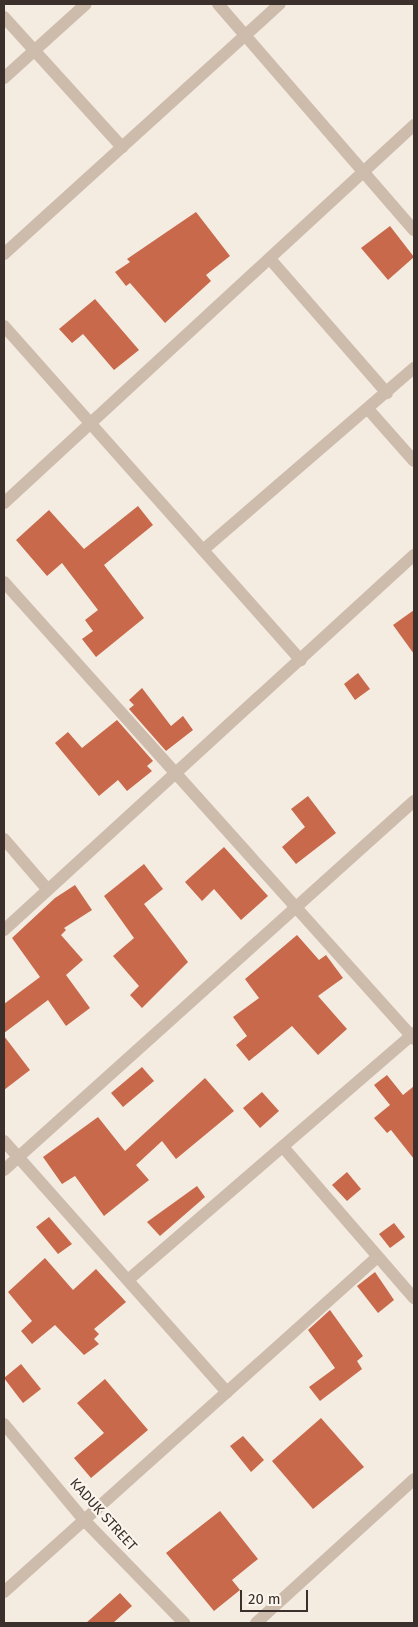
<!DOCTYPE html>
<html>
<head>
<meta charset="utf-8">
<style>
	body { margin:0 }
	#map { position:relative; width:418px; height:1627px; overflow:hidden; background:#f4ebe1; font-family:"Fira Sans",sans-serif }
	div>[style] { position:absolute }
	.building>* { inset:0; background:#c8694b }
	.minor>* { height:12px; margin:-6px; padding:0 6px; transform-origin:6px; border-radius:6px; background:#cdbbac }
	.tertiary>* { height:12px; margin:-6px; padding:0 6px; transform-origin:6px; border-radius:6px; background:#cdbbac }
	span { translate:-50% -50%; white-space:nowrap; text-align:center; line-height:1.15; -webkit-text-stroke:4px #fbf5ee; paint-order:stroke }
	.street-label { font-size:14px; color:#3b302b }
	.frame { position:absolute; inset:0; border:5px solid #3b302b; pointer-events:none }
	.scale { position:absolute; left:240px; top:1590px; width:68px; height:22px; box-sizing:border-box; border:2px solid #3b302b; border-top:0; padding-left:6px; font-size:15px; line-height:18px; white-space:nowrap; color:#3b302b; -webkit-text-stroke:4px #fbf5ee; paint-order:stroke }
</style>
</head>
<body>
<div id="map">
	<div class="building">
		<i style="clip-path:polygon(196px 212px,230px 256px,206px 275px,211px 281px,165px 323px,130px 283px,126px 286px,115px 272px,130px 262px,127px 259px)"></i>
		<i style="clip-path:polygon(390px 226px,414px 257px,388px 280px,361px 248px)"></i>
		<i style="clip-path:polygon(95px 299px,139px 350px,114px 370px,83px 334px,72px 343px,59px 329px)"></i>
		<i style="clip-path:polygon(138px 506px,153px 525px,104px 565px,144px 618px,96px 657px,82px 639px,93px 631px,85px 620px,98px 610px,62px 563px,47px 576px,16px 540px,49px 510px,84px 549px)"></i>
		<i style="clip-path:polygon(414px 610px,414px 654px,393px 625px)"></i>
		<i style="clip-path:polygon(358px 673px,370px 689px,355px 700px,344px 684px)"></i>
		<i style="clip-path:polygon(142px 688px,171px 726px,183px 716px,193px 730px,166px 751px,129px 709px,134px 705px,129px 700px)"></i>
		<i style="clip-path:polygon(117px 720px,153px 761px,147px 766px,152px 771px,127px 791px,118px 780px,99px 796px,55px 743px,68px 732px,82px 748px)"></i>
		<i style="clip-path:polygon(308px 796px,336px 833px,296px 864px,282px 847px,305px 827px,291px 809px)"></i>
		<i style="clip-path:polygon(224px 847px,268px 896px,241px 920px,214px 889px,202px 901px,185px 882px)"></i>
		<i style="clip-path:polygon(144px 864px,163px 889px,144px 904px,188px 962px,142px 1008px,130px 995px,139px 986px,113px 956px,134px 938px,104px 896px)"></i>
		<i style="clip-path:polygon(75px 885px,92px 910px,64px 928px,66px 930px,61px 935px,83px 960px,66px 975px,90px 1008px,66px 1026px,48px 1000px,4px 1033px,4px 1004px,40px 977px,12px 938px,55px 898px)"></i>
		<i style="clip-path:polygon(297px 935px,319px 960px,326px 955px,343px 978px,318px 996px,347px 1029px,318px 1055px,292px 1026px,249px 1061px,236px 1045px,247px 1036px,233px 1017px,259px 998px,245px 979px)"></i>
		<i style="clip-path:polygon(4px 1036px,30px 1070px,4px 1090px)"></i>
		<i style="clip-path:polygon(142px 1067px,154px 1081px,123px 1107px,111px 1093px)"></i>
		<i style="clip-path:polygon(387px 1075px,403px 1095px,414px 1086px,414px 1159px,391px 1130px,387px 1133px,374px 1118px,390px 1105px,374px 1085px)"></i>
		<i style="clip-path:polygon(205px 1078px,234px 1111px,176px 1159px,162px 1141px,136px 1165px,149px 1180px,104px 1216px,75px 1176px,62px 1184px,43px 1157px,98px 1117px,125px 1151px)"></i>
		<i style="clip-path:polygon(262px 1092px,279px 1111px,260px 1128px,243px 1108px)"></i>
		<i style="clip-path:polygon(347px 1172px,361px 1189px,347px 1201px,332px 1185px)"></i>
		<i style="clip-path:polygon(197px 1186px,205px 1197px,160px 1236px,147px 1222px)"></i>
		<i style="clip-path:polygon(49px 1217px,72px 1244px,58px 1254px,36px 1227px)"></i>
		<i style="clip-path:polygon(394px 1223px,405px 1237px,390px 1248px,379px 1234px)"></i>
		<i style="clip-path:polygon(45px 1258px,73px 1290px,96px 1269px,126px 1302px,94px 1329px,99px 1334px,94px 1339px,99px 1344px,84px 1355px,55px 1325px,32px 1344px,21px 1331px,32px 1321px,8px 1292px)"></i>
		<i style="clip-path:polygon(375px 1272px,394px 1300px,378px 1313px,357px 1286px)"></i>
		<i style="clip-path:polygon(330px 1310px,363px 1356px,357px 1361px,362px 1369px,320px 1401px,309px 1387px,335px 1368px,308px 1330px)"></i>
		<i style="clip-path:polygon(21px 1364px,41px 1389px,23px 1403px,4px 1378px)"></i>
		<i style="clip-path:polygon(105px 1379px,148px 1430px,91px 1478px,74px 1458px,104px 1433px,77px 1403px)"></i>
		<i style="clip-path:polygon(321px 1418px,364px 1467px,313px 1509px,272px 1461px)"></i>
		<i style="clip-path:polygon(243px 1436px,264px 1460px,251px 1472px,230px 1446px)"></i>
		<i style="clip-path:polygon(220px 1511px,258px 1559px,232px 1580px,240px 1590px,214px 1611px,166px 1553px)"></i>
		<i style="clip-path:polygon(120px 1593px,132px 1606px,113px 1623px,86px 1623px)"></i>
	</div>
	<div class="minor">
		<i style="left:218px;top:4px;width:299px;rotate:49.1deg"></i>
		<i style="left:4px;top:17px;width:176px;rotate:47.8deg"></i>
		<i style="left:4px;top:78px;width:110px;rotate:-42.1deg"></i>
		<i style="left:4px;top:254px;width:372px;rotate:-42.2deg"></i>
		<i style="left:270px;top:259px;width:178px;rotate:48.9deg"></i>
		<i style="left:4px;top:326px;width:447px;rotate:48.4deg"></i>
		<i style="left:368px;top:409px;width:69px;rotate:48.5deg"></i>
		<i style="left:4px;top:503px;width:558px;rotate:-42.67deg"></i>
		<i style="left:203px;top:550px;width:279px;rotate:-40.8deg"></i>
		<i style="left:4px;top:582px;width:614px;rotate:48.1deg"></i>
		<i style="left:4px;top:839px;width:67px;rotate:49.2deg"></i>
		<i style="left:4px;top:930px;width:556px;rotate:-42.45deg"></i>
		<i style="left:4px;top:1141px;width:336px;rotate:48.4deg"></i>
		<i style="left:283px;top:1147px;width:200px;rotate:49.1deg"></i>
		<i style="left:4px;top:1170px;width:552px;rotate:-41.99deg"></i>
		<i style="left:128px;top:1280px;width:378px;rotate:-40.8deg"></i>
		<i style="left:4px;top:1592px;width:500px;rotate:-41.9deg"></i>
		<i style="left:256px;top:1623px;width:214px;rotate:-42.3deg"></i>
	</div>
	<div class="tertiary">
		<i style="left:4px;top:1424px;width:125px;rotate:50.2deg"></i>
		<i style="left:84px;top:1520px;width:144px;rotate:45.8deg"></i>
	</div>
	<div class="street-label">
		<span style="left:103px;top:1515px;rotate:48deg">KADUK STREET</span>
	</div>
	<div class="frame"></div>
	<div class="scale">20 m</div>
</div>
</body>
</html>
